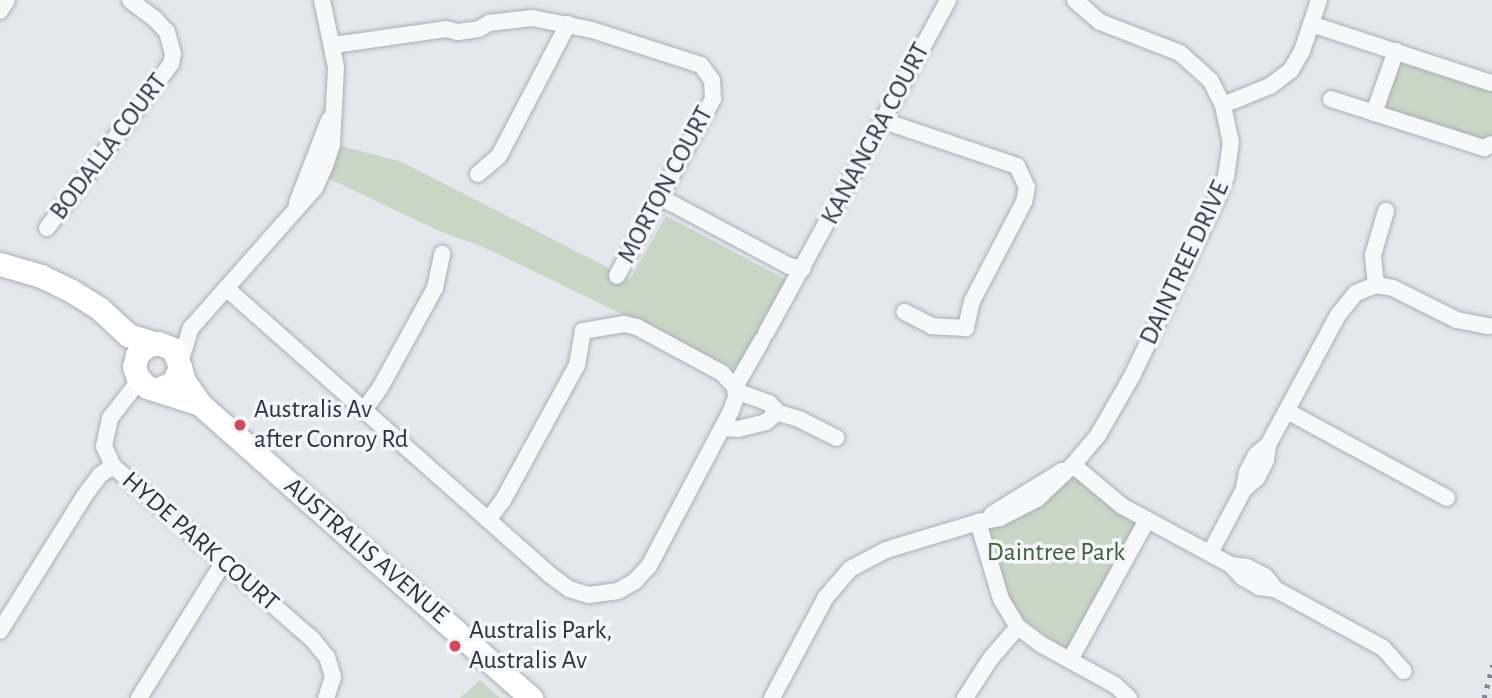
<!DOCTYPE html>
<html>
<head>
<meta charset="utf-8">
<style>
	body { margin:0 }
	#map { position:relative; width:1492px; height:698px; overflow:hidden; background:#e4e7ec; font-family:"Alegreya Sans",sans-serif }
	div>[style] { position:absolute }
	.green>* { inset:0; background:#c9d6c5 }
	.roads { filter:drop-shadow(0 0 2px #a9aeb7) drop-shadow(0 0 2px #a9aeb7) }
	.street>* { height:16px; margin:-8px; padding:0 8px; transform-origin:8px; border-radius:8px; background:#f7f8fa }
	.secondary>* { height:23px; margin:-11.5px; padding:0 11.5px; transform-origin:11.5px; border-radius:11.5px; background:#fff }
	.rail>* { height:4.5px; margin-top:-2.25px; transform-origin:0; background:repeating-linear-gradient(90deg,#7d8696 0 3.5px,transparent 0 10.5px) }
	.dots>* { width:19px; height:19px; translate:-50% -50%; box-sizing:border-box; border:4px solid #f4f6f9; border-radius:50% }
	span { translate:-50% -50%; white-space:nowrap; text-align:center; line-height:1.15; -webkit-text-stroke:7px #f4f6f9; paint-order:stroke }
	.street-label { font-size:26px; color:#2b3445 }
	.poi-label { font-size:26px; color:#2b3445 }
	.left { translate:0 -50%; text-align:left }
	.park-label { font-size:26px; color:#3f6138 }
</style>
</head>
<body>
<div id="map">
	<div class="green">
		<i style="clip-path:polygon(1396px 51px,1492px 83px,1492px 144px,1374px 113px)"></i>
		<i style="clip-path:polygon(342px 146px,402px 162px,630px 279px,666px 216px,789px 281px,737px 370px,488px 249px,439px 231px,326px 177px)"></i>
		<i style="clip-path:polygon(1075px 473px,1138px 522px,1070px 653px,1011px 610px,987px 527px)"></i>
		<i style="clip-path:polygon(480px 680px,500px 698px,460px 698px)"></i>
	</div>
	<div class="roads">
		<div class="street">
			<i style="left:0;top:11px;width:13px;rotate:-58deg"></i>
			<i style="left:1311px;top:24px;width:190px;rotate:18.1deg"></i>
			<i style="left:334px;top:45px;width:113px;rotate:-8.1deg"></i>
			<i style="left:446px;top:29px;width:12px;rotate:14deg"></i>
			<i style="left:458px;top:32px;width:21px;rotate:-8deg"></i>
			<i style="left:479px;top:29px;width:12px;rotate:-31deg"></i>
			<i style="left:489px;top:23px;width:43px;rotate:-6.6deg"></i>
			<i style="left:532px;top:18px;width:61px;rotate:11.3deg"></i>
			<i style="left:592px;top:30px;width:114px;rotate:17.8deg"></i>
			<i style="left:701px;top:65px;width:19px;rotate:54deg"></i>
			<i style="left:712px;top:80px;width:19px;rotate:87deg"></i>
			<i style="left:713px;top:99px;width:201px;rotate:118.5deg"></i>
			<i style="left:1331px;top:99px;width:161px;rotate:17.8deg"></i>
			<i style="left:1484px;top:148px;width:9px;rotate:-27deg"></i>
			<i style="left:1223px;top:105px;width:51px;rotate:-22deg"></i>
			<i style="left:1270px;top:86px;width:26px;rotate:-37deg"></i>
			<i style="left:1291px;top:70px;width:22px;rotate:-60deg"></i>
			<i style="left:1302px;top:51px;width:54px;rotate:-71.6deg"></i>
			<i style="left:1374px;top:113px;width:66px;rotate:-70.5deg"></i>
			<i style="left:884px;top:121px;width:140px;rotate:18.7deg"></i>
			<i style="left:1017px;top:166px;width:23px;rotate:65deg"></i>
			<i style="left:1027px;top:187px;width:15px;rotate:101deg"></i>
			<i style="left:1024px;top:202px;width:112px;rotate:117.7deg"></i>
			<i style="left:972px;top:301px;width:28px;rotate:103deg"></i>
			<i style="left:966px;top:328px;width:34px;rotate:-177deg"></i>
			<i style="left:932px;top:326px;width:31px;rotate:-153deg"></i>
			<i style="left:478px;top:174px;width:28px;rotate:-41deg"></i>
			<i style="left:499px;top:156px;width:149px;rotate:-62.4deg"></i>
			<i style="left:660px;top:197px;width:146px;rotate:28.1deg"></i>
			<i style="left:789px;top:266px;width:14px;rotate:12deg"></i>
			<i style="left:297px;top:203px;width:89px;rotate:-68.9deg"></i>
			<i style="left:47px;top:228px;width:206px;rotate:-52.9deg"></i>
			<i style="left:171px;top:64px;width:10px;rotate:-79deg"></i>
			<i style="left:173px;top:54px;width:23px;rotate:-105deg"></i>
			<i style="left:167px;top:32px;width:18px;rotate:-133deg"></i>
			<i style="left:155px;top:19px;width:31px;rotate:-143deg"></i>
			<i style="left:1376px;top:285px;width:30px;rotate:-96deg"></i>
			<i style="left:1373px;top:255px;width:46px;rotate:-73.5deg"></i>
			<i style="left:226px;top:288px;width:433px;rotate:41.5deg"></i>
			<i style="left:550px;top:575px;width:24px;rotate:36deg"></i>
			<i style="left:569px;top:589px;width:21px;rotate:17deg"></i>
			<i style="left:589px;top:595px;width:29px;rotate:-8deg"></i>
			<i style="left:618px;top:591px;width:20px;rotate:-30deg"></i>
			<i style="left:635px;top:581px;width:21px;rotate:-47deg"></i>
			<i style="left:649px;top:566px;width:175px;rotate:-62.1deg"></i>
			<i style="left:731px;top:411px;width:15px;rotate:-70deg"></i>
			<i style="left:736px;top:397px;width:10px;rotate:-96deg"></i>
			<i style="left:735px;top:387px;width:19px;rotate:-133deg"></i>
			<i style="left:722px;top:373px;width:97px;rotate:-151.6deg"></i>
			<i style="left:637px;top:327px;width:13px;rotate:-167deg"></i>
			<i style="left:624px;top:324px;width:42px;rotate:170.3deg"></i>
			<i style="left:583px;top:331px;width:35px;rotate:100deg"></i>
			<i style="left:577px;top:365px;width:154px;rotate:118.7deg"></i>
			<i style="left:503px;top:500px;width:25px;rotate:127deg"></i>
			<i style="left:766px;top:333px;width:379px;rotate:-61.3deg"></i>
			<i style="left:180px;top:363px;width:37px;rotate:-73deg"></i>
			<i style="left:191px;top:328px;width:187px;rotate:-48.5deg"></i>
			<i style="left:315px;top:188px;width:24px;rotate:-66deg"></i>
			<i style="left:325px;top:166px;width:23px;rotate:-72deg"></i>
			<i style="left:332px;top:144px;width:77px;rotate:-87deg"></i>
			<i style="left:336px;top:67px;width:68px;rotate:-101.8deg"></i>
			<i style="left:139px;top:381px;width:47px;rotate:128.1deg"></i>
			<i style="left:110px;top:418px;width:29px;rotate:102deg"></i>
			<i style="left:104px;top:446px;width:22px;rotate:66deg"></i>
			<i style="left:113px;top:466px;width:265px;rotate:41deg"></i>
			<i style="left:313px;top:640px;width:22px;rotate:51deg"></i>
			<i style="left:327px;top:657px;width:21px;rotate:73deg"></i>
			<i style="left:333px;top:677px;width:22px;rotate:108deg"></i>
			<i style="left:735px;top:387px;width:54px;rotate:-60.1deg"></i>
			<i style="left:364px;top:410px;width:27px;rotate:-54deg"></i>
			<i style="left:380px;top:388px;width:114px;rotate:-61.2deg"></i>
			<i style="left:435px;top:288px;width:35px;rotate:-78deg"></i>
			<i style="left:1287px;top:411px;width:182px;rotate:28.5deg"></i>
			<i style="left:775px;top:412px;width:25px;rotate:16deg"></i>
			<i style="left:799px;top:419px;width:42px;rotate:26.6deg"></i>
			<i style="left:723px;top:428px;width:15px;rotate:4deg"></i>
			<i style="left:738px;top:429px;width:29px;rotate:-14deg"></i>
			<i style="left:766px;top:422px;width:9px;rotate:-41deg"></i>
			<i style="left:773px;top:416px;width:7px;rotate:-74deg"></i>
			<i style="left:775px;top:409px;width:8px;rotate:-135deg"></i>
			<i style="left:769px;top:403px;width:35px;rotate:-160deg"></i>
			<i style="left:1073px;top:465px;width:64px;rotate:39.9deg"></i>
			<i style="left:1122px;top:506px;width:124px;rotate:28.4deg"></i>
			<i style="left:1231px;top:565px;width:16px;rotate:47deg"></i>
			<i style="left:1242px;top:577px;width:20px;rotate:30deg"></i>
			<i style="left:1259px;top:587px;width:16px;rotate:7deg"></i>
			<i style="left:1244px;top:489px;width:17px;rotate:-80deg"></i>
			<i style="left:1247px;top:472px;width:19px;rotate:-62deg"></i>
			<i style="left:1256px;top:455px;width:16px;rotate:-40deg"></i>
			<i style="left:992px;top:514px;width:82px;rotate:-31.6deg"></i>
			<i style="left:978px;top:522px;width:80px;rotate:73.4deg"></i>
			<i style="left:1001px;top:599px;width:33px;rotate:59deg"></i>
			<i style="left:1018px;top:627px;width:30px;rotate:37deg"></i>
			<i style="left:1042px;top:645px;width:83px;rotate:28.7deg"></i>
			<i style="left:1115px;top:685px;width:19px;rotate:43deg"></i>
			<i style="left:1210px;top:553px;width:72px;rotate:-62deg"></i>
			<i style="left:1244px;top:489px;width:17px;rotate:-40deg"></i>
			<i style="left:1257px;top:478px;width:20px;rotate:-63deg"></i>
			<i style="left:1266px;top:460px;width:15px;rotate:-82deg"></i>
			<i style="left:1268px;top:445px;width:148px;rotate:-61.7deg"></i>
			<i style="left:1338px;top:315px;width:28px;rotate:-51deg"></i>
			<i style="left:1356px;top:293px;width:22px;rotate:-22deg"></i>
			<i style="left:1376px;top:285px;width:17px;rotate:10deg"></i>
			<i style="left:1393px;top:288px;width:72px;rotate:26.6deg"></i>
			<i style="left:1457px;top:320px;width:32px;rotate:11deg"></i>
			<i style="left:1231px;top:565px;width:16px;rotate:7deg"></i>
			<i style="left:1247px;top:567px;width:20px;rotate:27deg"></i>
			<i style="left:1265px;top:576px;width:16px;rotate:52deg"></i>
			<i style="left:1275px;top:589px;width:123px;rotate:28.6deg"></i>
			<i style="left:1383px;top:648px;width:31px;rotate:48deg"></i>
			<i style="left:0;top:631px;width:160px;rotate:-58deg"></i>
			<i style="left:85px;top:495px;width:25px;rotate:-53deg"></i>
			<i style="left:100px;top:475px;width:16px;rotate:-35deg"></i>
			<i style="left:1070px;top:660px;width:160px;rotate:-61.2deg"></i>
			<i style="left:139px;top:698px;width:159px;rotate:-58.1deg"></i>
			<i style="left:772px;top:698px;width:115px;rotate:-61.9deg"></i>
			<i style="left:826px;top:597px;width:37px;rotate:-49deg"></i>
			<i style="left:850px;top:569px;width:41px;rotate:-27.8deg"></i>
			<i style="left:886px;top:550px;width:96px;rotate:-16.9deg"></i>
			<i style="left:978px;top:522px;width:22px;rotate:-10deg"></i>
			<i style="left:1000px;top:518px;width:42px;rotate:-27.2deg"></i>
			<i style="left:1037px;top:499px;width:50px;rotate:-43.4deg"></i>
			<i style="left:1073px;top:465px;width:39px;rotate:-50deg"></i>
			<i style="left:1098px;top:435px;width:68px;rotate:-60deg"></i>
			<i style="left:1132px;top:376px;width:196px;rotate:-64.3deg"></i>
			<i style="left:1217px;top:199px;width:24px;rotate:-68deg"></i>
			<i style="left:1226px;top:177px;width:34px;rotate:-82deg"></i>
			<i style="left:1231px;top:143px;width:39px;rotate:-102deg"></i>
			<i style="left:1223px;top:105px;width:28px;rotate:-117deg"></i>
			<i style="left:1210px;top:80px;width:40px;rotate:-138deg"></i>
			<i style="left:1180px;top:53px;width:86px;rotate:-158.8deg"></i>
			<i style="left:1100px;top:22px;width:33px;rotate:-139deg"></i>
			<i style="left:965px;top:698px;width:48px;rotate:-57deg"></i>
			<i style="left:991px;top:658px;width:41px;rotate:-48.9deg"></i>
		</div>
		<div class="secondary">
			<i style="left:0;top:264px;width:43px;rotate:16.3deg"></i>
			<i style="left:41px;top:276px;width:32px;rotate:26deg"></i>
			<i style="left:70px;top:290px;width:34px;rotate:32deg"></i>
			<i style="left:99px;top:308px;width:40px;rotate:43deg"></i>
			<i style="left:128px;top:335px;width:27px;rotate:17deg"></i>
			<i style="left:180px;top:367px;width:15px;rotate:74deg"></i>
			<i style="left:184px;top:381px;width:28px;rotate:55deg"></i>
			<i style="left:200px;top:404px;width:443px;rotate:41.6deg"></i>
			<i style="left:158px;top:389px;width:16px;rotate:-22deg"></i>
			<i style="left:173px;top:383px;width:17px;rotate:-66deg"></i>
			<i style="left:180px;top:367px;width:19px;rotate:-111deg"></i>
			<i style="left:173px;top:349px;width:16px;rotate:-158deg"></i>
			<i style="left:158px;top:343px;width:12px;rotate:166deg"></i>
			<i style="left:146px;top:346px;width:13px;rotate:135deg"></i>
			<i style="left:137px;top:355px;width:12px;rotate:104deg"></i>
			<i style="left:134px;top:367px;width:12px;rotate:70deg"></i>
			<i style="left:138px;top:378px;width:13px;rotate:45deg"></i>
			<i style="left:147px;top:387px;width:56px;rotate:17.8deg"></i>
		</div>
	</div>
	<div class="rail">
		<i style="left:1484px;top:698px;width:34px;rotate:-76deg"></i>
	</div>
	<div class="dots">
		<i style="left:240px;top:425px;background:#d1495b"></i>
		<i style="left:455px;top:646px;background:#d1495b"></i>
	</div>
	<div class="street-label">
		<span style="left:876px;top:134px;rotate:-62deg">KANANGRA COURT</span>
		<span style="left:109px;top:147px;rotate:-53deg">BODALLA COURT</span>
		<span style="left:666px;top:185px;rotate:-62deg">MORTON COURT</span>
		<span style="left:1185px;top:263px;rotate:-65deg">DAINTREE DRIVE</span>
		<span style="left:200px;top:542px;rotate:41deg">HYDE PARK COURT</span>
		<span style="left:366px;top:551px;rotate:41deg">AUSTRALIS AVENUE</span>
	</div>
	<div class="poi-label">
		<span class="left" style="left:254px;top:425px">Australis Av<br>after Conroy Rd</span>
		<span class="left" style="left:469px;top:646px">Australis Park,<br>Australis Av</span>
	</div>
	<div class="park-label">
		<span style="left:1056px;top:553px">Daintree Park</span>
	</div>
</div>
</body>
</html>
